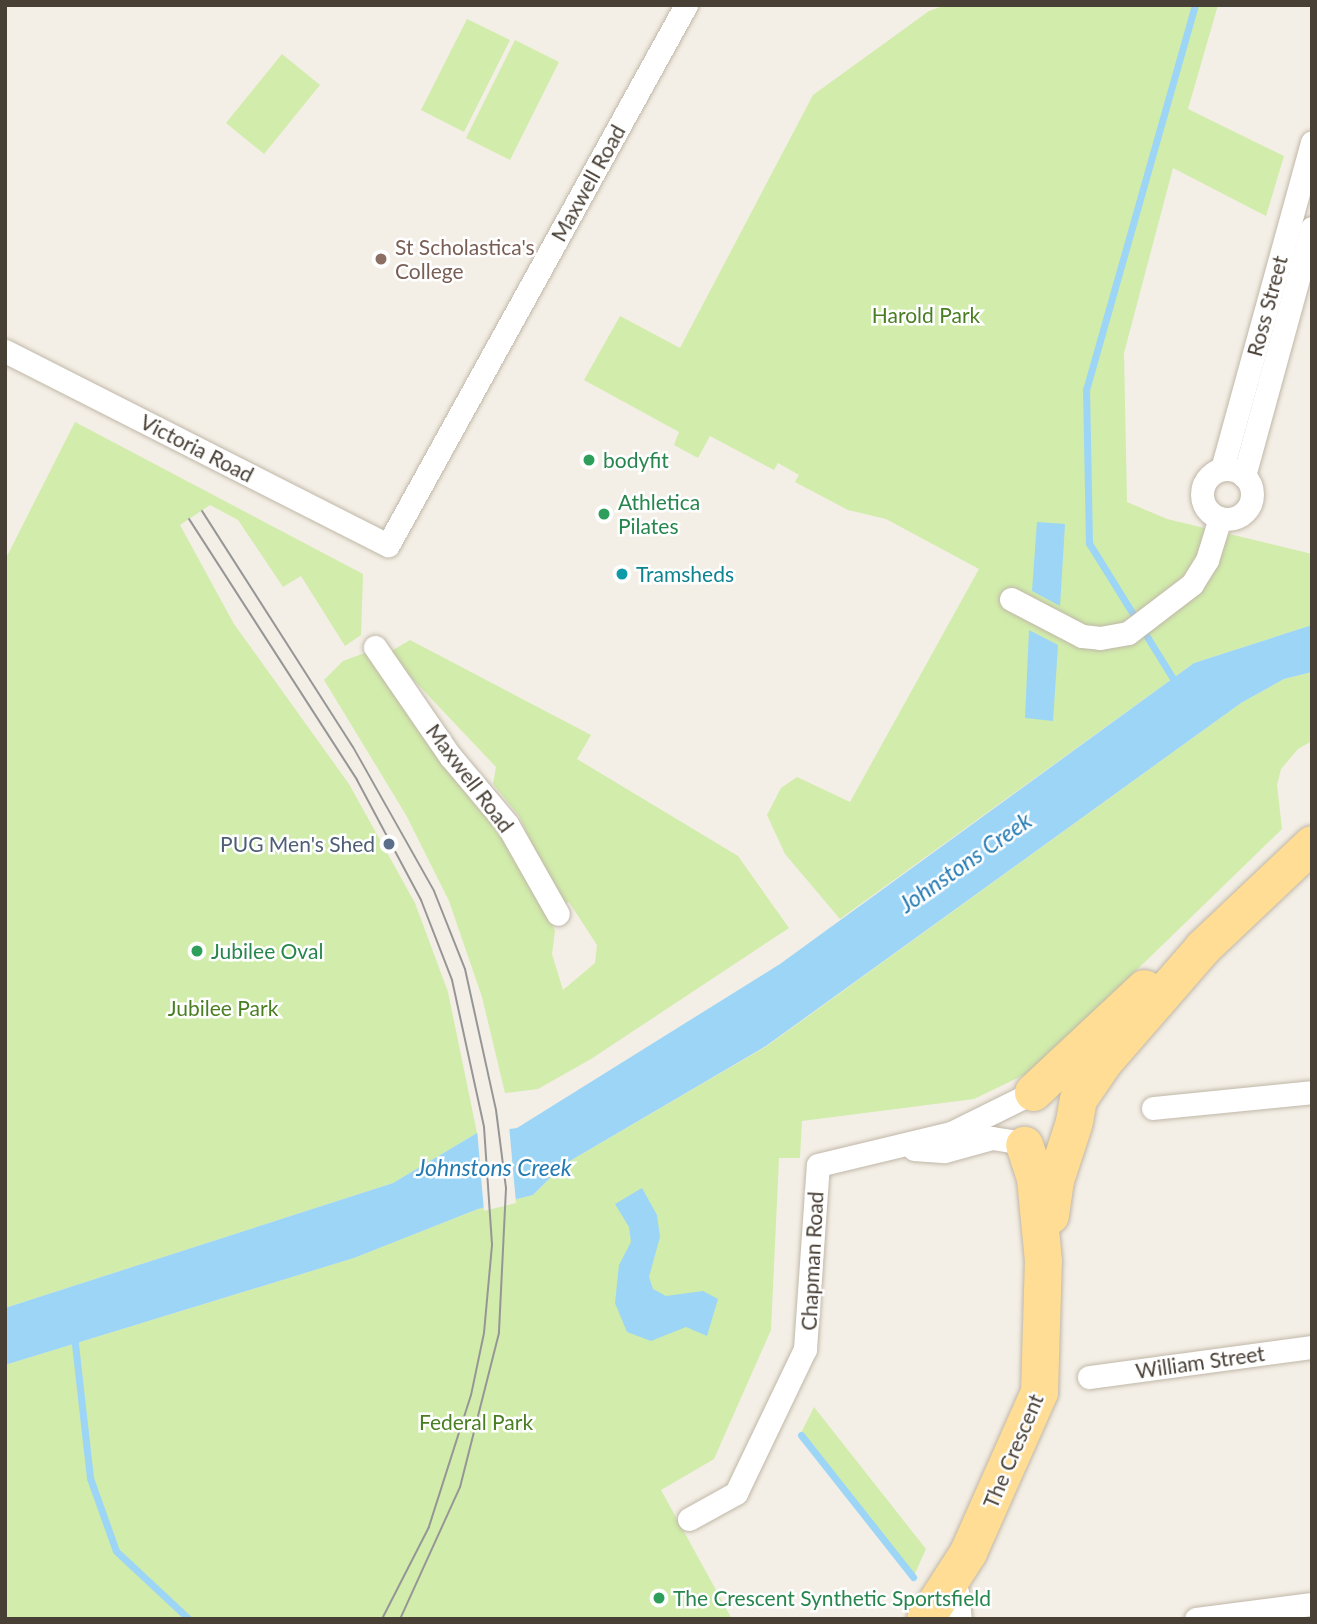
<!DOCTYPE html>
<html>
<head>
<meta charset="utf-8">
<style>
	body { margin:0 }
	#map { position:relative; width:1317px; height:1624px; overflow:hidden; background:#f4efe6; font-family:Lato,sans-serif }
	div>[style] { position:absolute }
	.green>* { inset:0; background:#d1ecab }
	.water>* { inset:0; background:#9dd5f6 }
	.pier>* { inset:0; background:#f4efe6 }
	.stream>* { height:7px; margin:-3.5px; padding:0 3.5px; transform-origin:3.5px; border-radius:3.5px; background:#9dd5f6 }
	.roads { filter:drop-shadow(0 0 2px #c0b7a8) drop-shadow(0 0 2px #c0b7a8) }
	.street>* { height:23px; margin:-11.5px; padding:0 11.5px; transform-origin:11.5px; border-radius:11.5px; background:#fff }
	.street>.ring { margin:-11.5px; padding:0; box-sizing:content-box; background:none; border:23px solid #fff; border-radius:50% }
	.primary>* { height:37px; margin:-18.5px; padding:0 18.5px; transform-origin:18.5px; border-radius:18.5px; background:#ffdd94 }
	.tram>* { height:2px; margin:-1px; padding:0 1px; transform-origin:1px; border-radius:1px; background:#969696 }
	.dots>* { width:19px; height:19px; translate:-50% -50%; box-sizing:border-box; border:4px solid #fff; border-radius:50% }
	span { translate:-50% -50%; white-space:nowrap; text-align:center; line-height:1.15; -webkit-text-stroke:5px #fff; paint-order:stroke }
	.street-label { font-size:21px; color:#483f35 }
	.education-label { font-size:21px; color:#785e54 }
	.left { translate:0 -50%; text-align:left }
	.park-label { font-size:21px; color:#497e23 }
	.leisure-label { font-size:21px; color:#27864d }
	.culture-label { font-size:21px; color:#0d838f }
	.service-label { font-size:21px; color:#4e5e75 }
	.right { translate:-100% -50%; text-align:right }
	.water-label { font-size:23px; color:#247bb3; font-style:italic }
	.frame { position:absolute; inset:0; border:7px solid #483f35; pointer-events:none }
</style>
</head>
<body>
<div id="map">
	<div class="green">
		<i style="clip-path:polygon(946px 5px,1218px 5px,1188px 109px,1284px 156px,1266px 216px,1173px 168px,1124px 353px,1127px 502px,1167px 519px,1312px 554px,1312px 625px,1194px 663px,840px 919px,785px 854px,767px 815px,781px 788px,797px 777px,850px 802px,979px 569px,886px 519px,848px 510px,795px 482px,799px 475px,778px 463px,774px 470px,710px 436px,698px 458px,674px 445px,679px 432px,584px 380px,620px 316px,680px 348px,813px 95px,929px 11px)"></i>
		<i style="clip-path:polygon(467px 19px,510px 40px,464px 132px,421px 110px)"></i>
		<i style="clip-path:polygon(515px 40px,559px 62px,510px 160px,466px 138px)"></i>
		<i style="clip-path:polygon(282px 54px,320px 85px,264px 154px,226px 123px)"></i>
		<i style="clip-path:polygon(75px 422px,363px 574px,361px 635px,345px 646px,301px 576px,283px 587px,238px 520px,210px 505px,180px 525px,234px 624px,349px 784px,415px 903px,448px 992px,477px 1133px,393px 1183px,5px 1308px,5px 560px)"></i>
		<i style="clip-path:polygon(410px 640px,591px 735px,577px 759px,738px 856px,789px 928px,591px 1059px,538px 1089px,505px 1093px,482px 997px,449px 901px,406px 815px,324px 680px,343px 661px,370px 651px,448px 760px,472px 802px,497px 829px,536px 887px,555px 931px,552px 954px,563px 990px,595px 963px,597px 945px,569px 902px,560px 907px,519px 816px,493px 784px,496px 767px,388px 653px)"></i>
		<i style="clip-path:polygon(1312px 672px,1312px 741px,1298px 749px,1281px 769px,1277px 785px,1282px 829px,1046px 1058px,1026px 1074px,974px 1099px,802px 1121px,800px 1158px,779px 1158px,771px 1330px,714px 1459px,661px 1490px,732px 1619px,5px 1619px,5px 1365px,354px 1258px,478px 1209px,533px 1195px,563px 1165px,767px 1046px,1241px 703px,1284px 679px)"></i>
		<i style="clip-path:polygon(814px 1407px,926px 1549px,912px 1580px,799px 1437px)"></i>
	</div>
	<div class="water">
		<i style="clip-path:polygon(1037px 522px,1065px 524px,1060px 606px,1032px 591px)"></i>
		<i style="clip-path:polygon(1312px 625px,1312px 672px,1284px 679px,1241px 703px,766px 1046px,563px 1165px,533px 1195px,478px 1209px,354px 1258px,5px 1365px,5px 1308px,393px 1183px,477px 1133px,517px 1128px,780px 964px,1194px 663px)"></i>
		<i style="clip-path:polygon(1029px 630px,1058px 645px,1053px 721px,1025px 718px)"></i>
		<i style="clip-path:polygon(642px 1188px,657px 1215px,660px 1237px,649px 1277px,653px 1289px,666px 1296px,703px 1291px,718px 1299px,707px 1336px,686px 1327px,651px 1341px,627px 1332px,615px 1303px,619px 1265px,631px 1242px,629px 1227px,615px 1204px)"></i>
	</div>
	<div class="pier">
		<i style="clip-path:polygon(509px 1125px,516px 1203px,484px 1211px,477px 1129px)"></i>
	</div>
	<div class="stream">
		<i style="left:1177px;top:685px;width:167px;rotate:-121.8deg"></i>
		<i style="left:1089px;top:543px;width:153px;rotate:-91.1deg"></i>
		<i style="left:1086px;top:390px;width:400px;rotate:-74.2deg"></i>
		<i style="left:74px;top:1335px;width:144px;rotate:83.6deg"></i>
		<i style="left:90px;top:1478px;width:77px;rotate:70.4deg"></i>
		<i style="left:116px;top:1551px;width:100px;rotate:43deg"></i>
		<i style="left:801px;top:1435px;width:181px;rotate:51.7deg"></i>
	</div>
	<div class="roads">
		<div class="street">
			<i style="left:5px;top:351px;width:429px;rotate:26.9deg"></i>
			<i style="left:388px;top:545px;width:617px;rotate:-61.11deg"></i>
			<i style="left:1222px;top:469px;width:339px;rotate:-74.6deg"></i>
			<i class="ring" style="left:1202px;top:469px;width:27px;height:27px"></i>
			<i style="left:1244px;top:476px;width:257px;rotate:-74.7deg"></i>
			<i style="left:1011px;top:599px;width:80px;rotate:27.5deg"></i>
			<i style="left:1082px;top:636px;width:18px;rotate:6deg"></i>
			<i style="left:1100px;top:638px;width:28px;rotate:-10deg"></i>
			<i style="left:1128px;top:633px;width:81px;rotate:-37.4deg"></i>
			<i style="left:1192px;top:584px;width:28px;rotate:-58deg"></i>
			<i style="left:1207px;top:560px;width:44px;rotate:-72.8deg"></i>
			<i style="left:375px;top:647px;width:132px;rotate:55.5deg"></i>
			<i style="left:450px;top:756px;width:89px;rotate:50deg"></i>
			<i style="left:507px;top:824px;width:103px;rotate:60.5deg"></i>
			<i style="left:1153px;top:1108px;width:160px;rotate:-5.7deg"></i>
			<i style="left:914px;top:1149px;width:31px;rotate:4deg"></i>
			<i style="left:945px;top:1151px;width:49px;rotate:-15.5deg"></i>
			<i style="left:992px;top:1138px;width:30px;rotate:9deg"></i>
			<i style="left:1089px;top:1377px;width:225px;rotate:-7.7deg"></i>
			<i style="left:689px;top:1519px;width:54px;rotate:-29deg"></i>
			<i style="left:736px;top:1493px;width:160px;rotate:-64.4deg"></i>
			<i style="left:805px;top:1349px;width:184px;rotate:-86deg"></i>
			<i style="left:818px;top:1165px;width:137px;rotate:-13.5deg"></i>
			<i style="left:951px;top:1133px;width:88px;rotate:-26.3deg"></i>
			<i style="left:957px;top:1592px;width:27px;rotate:84deg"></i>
			<i style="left:1196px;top:1619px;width:117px;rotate:-7.4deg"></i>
		</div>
		<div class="primary">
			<i style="left:1033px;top:1092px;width:152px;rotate:-43.1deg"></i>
			<i style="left:1074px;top:1121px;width:22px;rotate:-80deg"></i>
			<i style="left:1078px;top:1099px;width:46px;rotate:-55.6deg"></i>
			<i style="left:1104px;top:1061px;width:151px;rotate:-49deg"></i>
			<i style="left:1203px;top:947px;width:150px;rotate:-43.4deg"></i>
			<i style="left:1050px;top:1215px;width:35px;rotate:-82deg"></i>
			<i style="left:1055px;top:1180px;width:58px;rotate:-71.9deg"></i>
			<i style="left:925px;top:1619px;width:80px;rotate:-57.3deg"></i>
			<i style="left:968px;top:1552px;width:175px;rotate:-66.1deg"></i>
			<i style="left:1039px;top:1392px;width:131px;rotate:-88.3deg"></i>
			<i style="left:1043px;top:1261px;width:83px;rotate:-95.5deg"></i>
			<i style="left:1035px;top:1178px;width:35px;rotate:-108deg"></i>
		</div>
	</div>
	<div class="tram">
		<i style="left:202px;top:511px;width:280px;rotate:57.4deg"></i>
		<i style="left:353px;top:747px;width:165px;rotate:60.6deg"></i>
		<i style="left:434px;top:891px;width:84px;rotate:68.3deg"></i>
		<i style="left:465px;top:969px;width:144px;rotate:77.6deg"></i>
		<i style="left:496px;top:1110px;width:79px;rotate:82.7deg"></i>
		<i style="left:506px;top:1188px;width:145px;rotate:92.8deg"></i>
		<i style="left:499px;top:1333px;width:159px;rotate:104.2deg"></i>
		<i style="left:460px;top:1487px;width:145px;rotate:114.4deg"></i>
		<i style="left:189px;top:519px;width:310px;rotate:57.2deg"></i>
		<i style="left:357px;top:780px;width:136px;rotate:61.9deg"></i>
		<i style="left:421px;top:900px;width:86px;rotate:68.8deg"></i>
		<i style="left:452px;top:980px;width:150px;rotate:77.7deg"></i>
		<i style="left:484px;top:1127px;width:118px;rotate:86.1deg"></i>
		<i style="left:492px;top:1245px;width:88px;rotate:95.2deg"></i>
		<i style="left:484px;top:1333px;width:63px;rotate:101.8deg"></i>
		<i style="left:471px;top:1395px;width:139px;rotate:107.7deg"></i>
		<i style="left:429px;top:1527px;width:103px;rotate:117.1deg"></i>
	</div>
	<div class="dots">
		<i style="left:381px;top:259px;background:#8d6e63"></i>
		<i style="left:589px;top:460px;background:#2e9e5b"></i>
		<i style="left:604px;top:514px;background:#2e9e5b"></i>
		<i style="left:622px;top:574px;background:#0f9aa8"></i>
		<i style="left:389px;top:844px;background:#5c6f8a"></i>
		<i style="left:197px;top:951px;background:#2e9e5b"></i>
		<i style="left:659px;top:1598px;background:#2e9e5b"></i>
	</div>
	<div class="street-label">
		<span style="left:588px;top:183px;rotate:-61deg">Maxwell Road</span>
		<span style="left:1267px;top:306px;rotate:-75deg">Ross Street</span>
		<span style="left:197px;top:448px;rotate:27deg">Victoria Road</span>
		<span style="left:470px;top:778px;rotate:53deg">Maxwell Road</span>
		<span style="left:812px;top:1261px;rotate:-87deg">Chapman Road</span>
		<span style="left:1200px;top:1362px;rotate:-8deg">William Street</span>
		<span style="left:1013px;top:1451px;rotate:-67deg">The Crescent</span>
	</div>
	<div class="education-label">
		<span class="left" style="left:395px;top:259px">St Scholastica's<br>College</span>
	</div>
	<div class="park-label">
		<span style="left:926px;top:315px">Harold Park</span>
		<span style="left:223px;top:1008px">Jubilee Park</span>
		<span style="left:476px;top:1422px">Federal Park</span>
	</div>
	<div class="leisure-label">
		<span class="left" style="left:603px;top:460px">bodyfit</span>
		<span class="left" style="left:618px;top:514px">Athletica<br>Pilates</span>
		<span class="left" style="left:211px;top:951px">Jubilee Oval</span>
		<span class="left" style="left:673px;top:1598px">The Crescent Synthetic Sportsfield</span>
	</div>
	<div class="culture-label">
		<span class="left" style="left:636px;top:574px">Tramsheds</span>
	</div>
	<div class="service-label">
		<span class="right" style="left:375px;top:844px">PUG Men's Shed</span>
	</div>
	<div class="water-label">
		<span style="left:965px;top:862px;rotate:-35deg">Johnstons Creek</span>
		<span style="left:494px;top:1167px">Johnstons Creek</span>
	</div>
	<div class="frame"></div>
</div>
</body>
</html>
